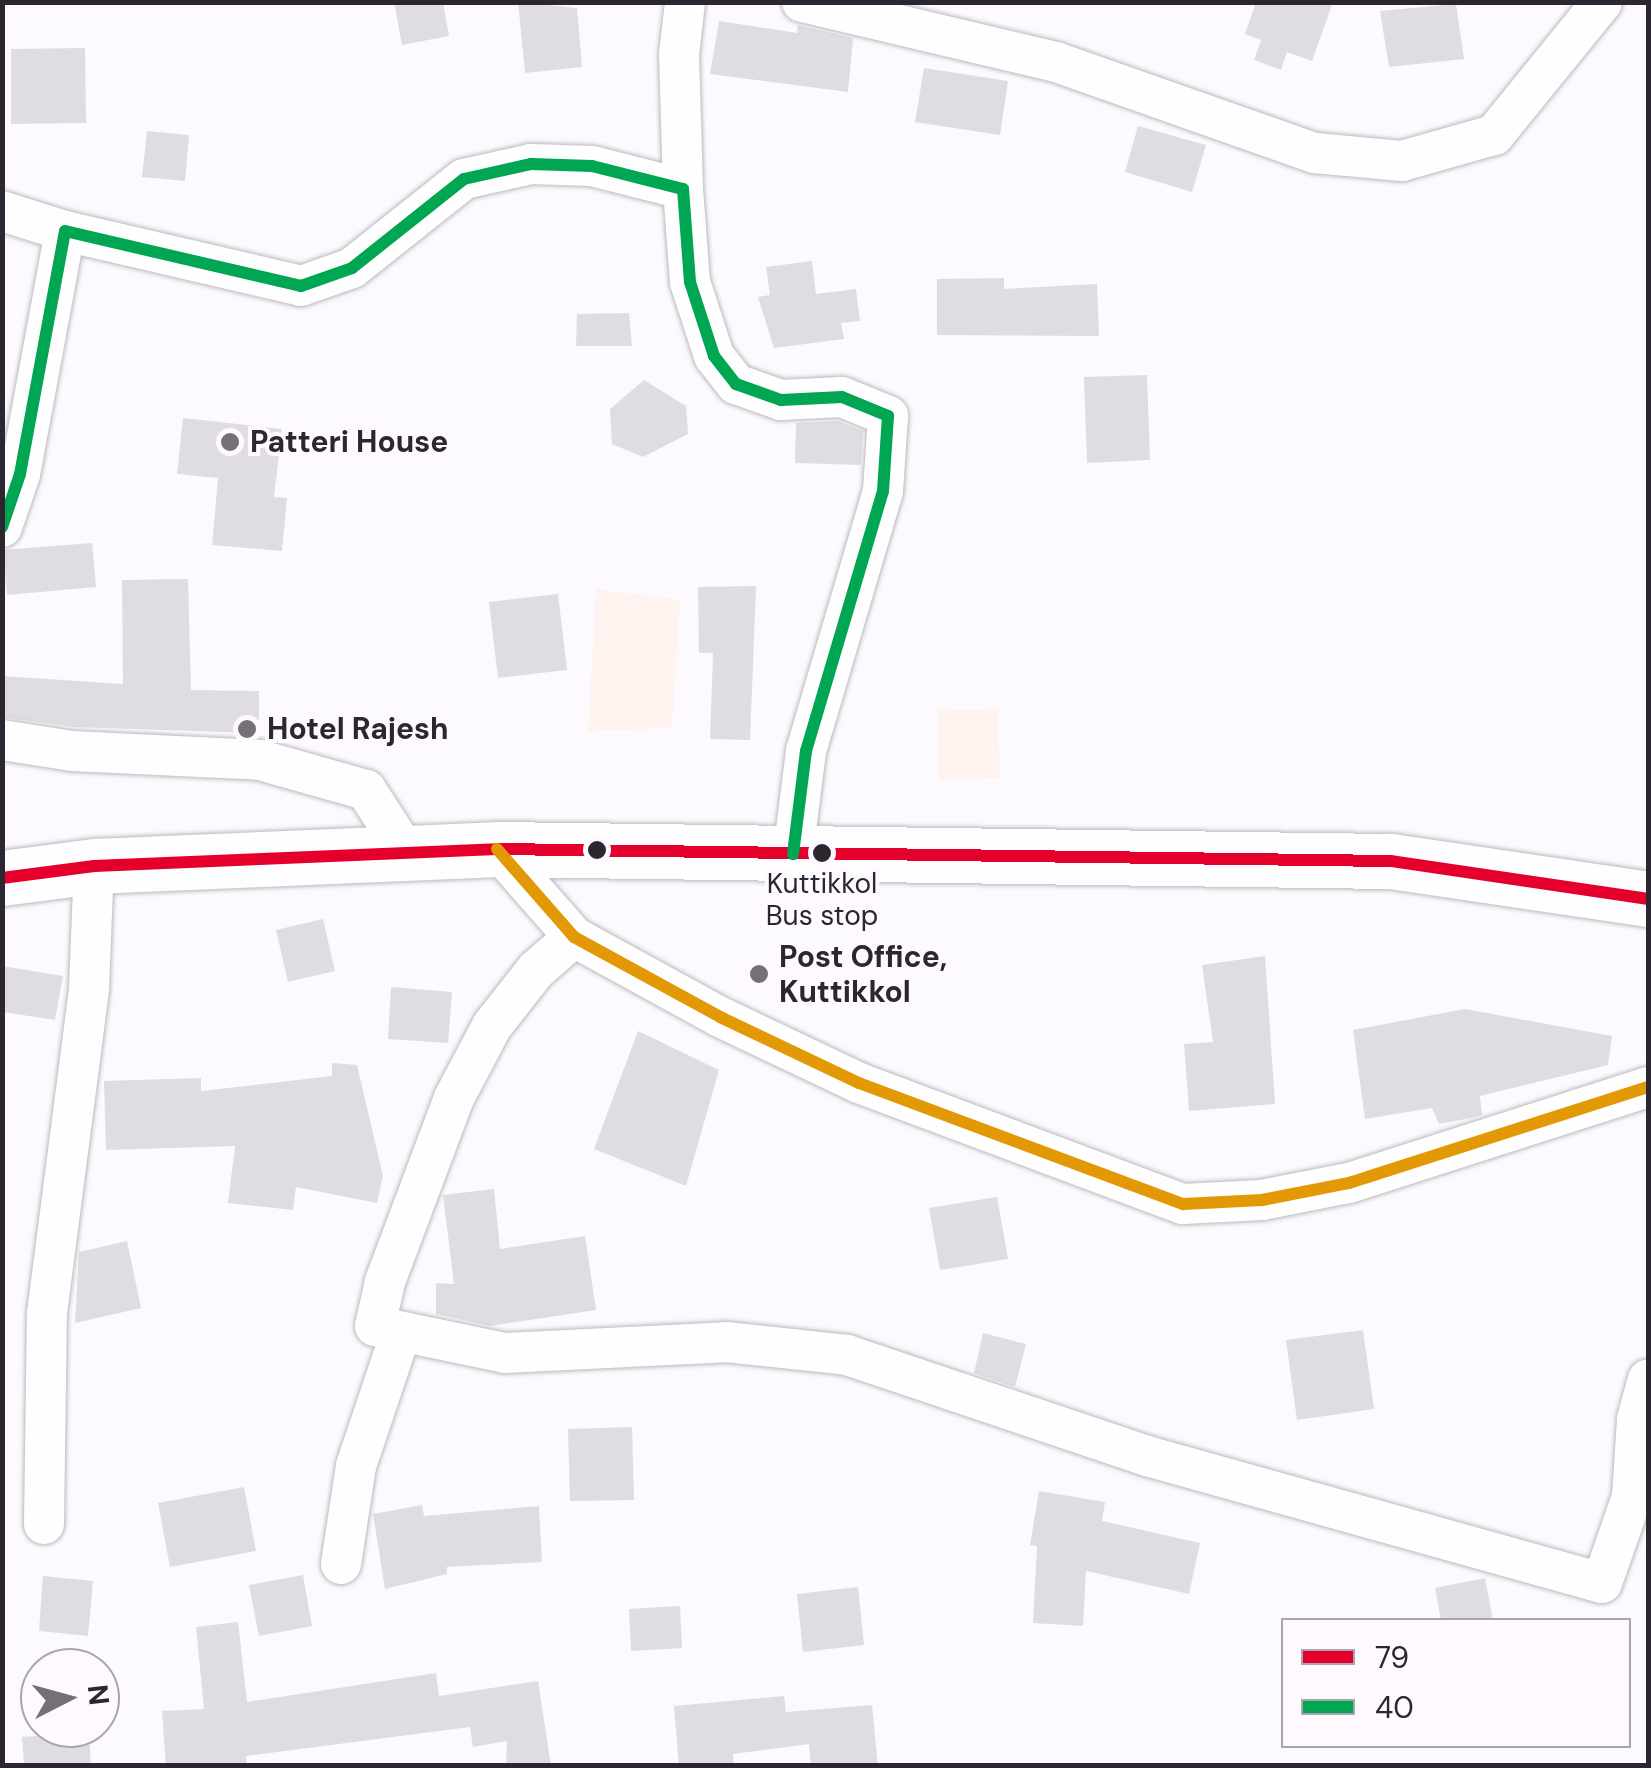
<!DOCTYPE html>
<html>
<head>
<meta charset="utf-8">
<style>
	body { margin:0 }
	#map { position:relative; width:1651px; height:1768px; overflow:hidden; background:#fcfafe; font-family:"DM Sans",sans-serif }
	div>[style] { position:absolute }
	.commercial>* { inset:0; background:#fef3ef }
	.building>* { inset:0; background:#e0dce3 }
	.roads { filter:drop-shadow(0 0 2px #bdb9bf) drop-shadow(0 0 2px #bdb9bf) }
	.minor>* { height:40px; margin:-20px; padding:0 20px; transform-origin:20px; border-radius:20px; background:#fffeff }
	.trunk>* { height:55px; margin:-27.5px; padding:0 27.5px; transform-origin:27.5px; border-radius:27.5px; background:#fffeff }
	.bus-1>* { height:12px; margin:-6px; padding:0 6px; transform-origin:6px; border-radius:6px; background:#e4002b }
	.bus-2>* { height:12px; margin:-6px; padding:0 6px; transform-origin:6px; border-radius:6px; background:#00a651 }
	.bus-3>* { height:12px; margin:-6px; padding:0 6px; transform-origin:6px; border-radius:6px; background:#e39905 }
	.dots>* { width:28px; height:28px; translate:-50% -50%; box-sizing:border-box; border:5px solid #fdf9ff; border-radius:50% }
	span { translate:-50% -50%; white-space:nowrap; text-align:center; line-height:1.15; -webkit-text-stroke:8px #fdf9ff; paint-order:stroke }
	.bus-label { font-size:28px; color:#2c2630 }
	.poi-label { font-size:30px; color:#2c2630; font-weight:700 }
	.left { translate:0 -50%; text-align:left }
	.frame { position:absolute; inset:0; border:5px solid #2c2630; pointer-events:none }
	.legend { position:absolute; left:1281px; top:1618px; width:350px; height:130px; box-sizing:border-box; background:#fdf9ff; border:2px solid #a9a5ac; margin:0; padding:12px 18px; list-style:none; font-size:30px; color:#2c2630 }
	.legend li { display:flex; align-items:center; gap:20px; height:50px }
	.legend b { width:50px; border:2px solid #a9a5ac }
	.north { position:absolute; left:20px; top:1648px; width:100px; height:100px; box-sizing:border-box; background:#fdf9ff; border:2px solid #a9a5ac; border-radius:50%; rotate:84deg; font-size:28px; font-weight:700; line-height:40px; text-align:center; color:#2c2630 }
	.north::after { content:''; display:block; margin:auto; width:35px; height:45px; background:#757078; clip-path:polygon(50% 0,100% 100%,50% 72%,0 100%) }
</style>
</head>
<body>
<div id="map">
	<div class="commercial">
		<i style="clip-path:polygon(596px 589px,680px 600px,672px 728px,588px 731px)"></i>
		<i style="clip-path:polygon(998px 709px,1000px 778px,939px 780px,937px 711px)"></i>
	</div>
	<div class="building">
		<i style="clip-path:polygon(394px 2px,443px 2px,449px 36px,402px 45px)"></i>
		<i style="clip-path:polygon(518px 2px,577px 8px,582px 67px,525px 73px)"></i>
		<i style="clip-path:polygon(1256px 2px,1333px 2px,1312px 61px,1287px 52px,1281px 70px,1254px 60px,1261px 40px,1245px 34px)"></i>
		<i style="clip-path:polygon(1456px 4px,1464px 59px,1389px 67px,1380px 11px)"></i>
		<i style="clip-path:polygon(719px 21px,797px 33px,798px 25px,853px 38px,848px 92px,710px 74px)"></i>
		<i style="clip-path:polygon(85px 48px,86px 123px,11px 124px,11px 49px)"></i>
		<i style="clip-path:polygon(924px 68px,1008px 81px,1000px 135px,915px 122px)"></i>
		<i style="clip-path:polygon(1138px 126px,1206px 145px,1192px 192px,1125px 172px)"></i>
		<i style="clip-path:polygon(147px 131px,189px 135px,185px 181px,142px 177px)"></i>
		<i style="clip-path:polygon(812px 261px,816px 294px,856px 289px,860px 321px,841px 323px,844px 339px,774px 348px,758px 297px,770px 295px,766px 267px)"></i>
		<i style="clip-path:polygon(1004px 278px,1004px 289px,1097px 284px,1099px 336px,937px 335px,937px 279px)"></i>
		<i style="clip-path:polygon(629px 313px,632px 346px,576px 346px,577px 314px)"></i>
		<i style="clip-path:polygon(1147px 375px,1150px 460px,1087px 463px,1084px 377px)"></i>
		<i style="clip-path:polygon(644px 380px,686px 406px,688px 434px,643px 457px,612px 444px,610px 409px)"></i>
		<i style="clip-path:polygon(183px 418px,282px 429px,274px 497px,287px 498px,282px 551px,212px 545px,218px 478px,177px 474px)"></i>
		<i style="clip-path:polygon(838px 421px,863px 431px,861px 465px,795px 463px,796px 423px)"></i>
		<i style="clip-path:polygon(92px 543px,96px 587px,7px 595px,3px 550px)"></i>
		<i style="clip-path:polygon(188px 579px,191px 690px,259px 691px,259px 733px,74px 727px,2px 717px,2px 676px,123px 684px,122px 580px)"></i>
		<i style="clip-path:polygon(756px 586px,750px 740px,710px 739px,713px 653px,699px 653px,698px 587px)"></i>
		<i style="clip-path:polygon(558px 594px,567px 670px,498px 678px,489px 602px)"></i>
		<i style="clip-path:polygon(323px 919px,335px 971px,288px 982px,276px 930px)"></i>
		<i style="clip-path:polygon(1265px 956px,1275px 1104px,1189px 1111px,1184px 1044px,1213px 1042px,1202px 965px)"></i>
		<i style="clip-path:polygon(2px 966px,63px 976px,55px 1020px,2px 1012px)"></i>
		<i style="clip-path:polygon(391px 987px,452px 992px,448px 1043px,388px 1039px)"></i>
		<i style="clip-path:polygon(1465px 1009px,1612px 1036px,1608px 1065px,1480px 1096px,1482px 1115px,1476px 1117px,1439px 1124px,1432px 1108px,1365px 1119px,1353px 1030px)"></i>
		<i style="clip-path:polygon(638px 1031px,719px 1070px,686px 1186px,594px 1149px)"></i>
		<i style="clip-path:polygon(332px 1063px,357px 1065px,383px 1176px,377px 1203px,296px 1187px,293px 1210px,228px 1203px,235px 1146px,106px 1150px,104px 1081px,201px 1078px,201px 1091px,332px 1076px)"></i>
		<i style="clip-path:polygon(494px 1189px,500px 1249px,585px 1236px,596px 1310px,490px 1326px,436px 1314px,436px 1283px,454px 1284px,443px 1195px)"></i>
		<i style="clip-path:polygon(997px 1197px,1008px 1259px,940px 1270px,929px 1208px)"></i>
		<i style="clip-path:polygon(127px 1241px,141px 1308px,75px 1323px,79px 1252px)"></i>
		<i style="clip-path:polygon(1363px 1330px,1374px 1409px,1297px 1420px,1286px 1340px)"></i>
		<i style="clip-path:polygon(983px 1333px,1026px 1344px,1015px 1387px,974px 1373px)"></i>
		<i style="clip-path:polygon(632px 1427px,634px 1500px,570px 1501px,568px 1429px)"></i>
		<i style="clip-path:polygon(244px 1487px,256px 1551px,170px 1567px,158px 1503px)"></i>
		<i style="clip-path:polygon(1039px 1491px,1105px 1502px,1102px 1521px,1200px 1543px,1189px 1594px,1086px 1571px,1083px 1626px,1033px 1623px,1037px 1546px,1030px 1545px)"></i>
		<i style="clip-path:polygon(422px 1505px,424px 1516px,539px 1506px,542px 1562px,447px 1567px,447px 1574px,385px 1589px,373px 1514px)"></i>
		<i style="clip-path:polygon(303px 1575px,312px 1626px,259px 1636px,249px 1585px)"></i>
		<i style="clip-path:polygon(43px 1576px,93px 1581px,88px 1636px,39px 1631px)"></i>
		<i style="clip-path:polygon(1485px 1578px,1493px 1620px,1441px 1620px,1435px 1588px)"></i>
		<i style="clip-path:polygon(858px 1587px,864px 1645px,803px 1652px,797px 1594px)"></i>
		<i style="clip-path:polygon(680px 1606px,682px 1648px,631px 1651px,629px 1609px)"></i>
		<i style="clip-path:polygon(238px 1622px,247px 1702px,436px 1673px,439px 1696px,538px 1681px,551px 1766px,506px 1766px,507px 1741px,473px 1747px,470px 1727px,246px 1756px,247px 1766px,166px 1766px,162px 1711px,204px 1709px,196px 1627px)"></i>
		<i style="clip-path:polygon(784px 1696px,786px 1712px,872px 1705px,878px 1766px,811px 1766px,809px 1744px,733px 1754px,734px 1766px,679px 1766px,674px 1706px)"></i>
		<i style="clip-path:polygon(89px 1732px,91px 1766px,24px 1766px,22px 1737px)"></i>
	</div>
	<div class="roads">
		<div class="minor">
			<i style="left:802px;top:2px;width:261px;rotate:13.3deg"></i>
			<i style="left:1056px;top:62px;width:275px;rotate:19.4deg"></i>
			<i style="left:1315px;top:153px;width:87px;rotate:5.3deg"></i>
			<i style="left:1402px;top:161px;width:96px;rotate:-15.8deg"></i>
			<i style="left:1494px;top:135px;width:171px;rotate:-50.9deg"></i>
			<i style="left:683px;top:189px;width:134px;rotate:-91.7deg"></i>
			<i style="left:679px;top:55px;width:53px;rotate:-83.5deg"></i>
			<i style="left:2px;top:211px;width:66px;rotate:17.6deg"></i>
			<i style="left:2px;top:527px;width:56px;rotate:-71.2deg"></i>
			<i style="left:20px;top:474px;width:247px;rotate:-79.5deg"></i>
			<i style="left:65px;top:231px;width:242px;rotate:13.1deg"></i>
			<i style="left:301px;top:286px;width:54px;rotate:-19.4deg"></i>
			<i style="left:352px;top:268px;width:143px;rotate:-38.5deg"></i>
			<i style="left:464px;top:179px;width:69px;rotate:-12.6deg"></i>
			<i style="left:531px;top:164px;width:61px;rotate:1.9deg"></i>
			<i style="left:592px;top:166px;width:94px;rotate:14.2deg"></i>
			<i style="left:683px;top:189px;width:93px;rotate:85.7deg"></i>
			<i style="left:690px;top:282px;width:78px;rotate:72deg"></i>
			<i style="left:714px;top:356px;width:36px;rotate:52deg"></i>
			<i style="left:736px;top:384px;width:48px;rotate:19.6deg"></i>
			<i style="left:781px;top:400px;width:61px;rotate:-2.8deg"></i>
			<i style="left:842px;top:397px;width:50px;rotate:22.4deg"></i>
			<i style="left:888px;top:416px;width:75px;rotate:93.8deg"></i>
			<i style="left:883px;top:491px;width:271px;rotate:106.5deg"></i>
			<i style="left:806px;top:751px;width:104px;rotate:97.2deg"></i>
			<i style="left:2px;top:740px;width:71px;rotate:8.9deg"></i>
			<i style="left:72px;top:751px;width:188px;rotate:2.7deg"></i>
			<i style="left:260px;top:760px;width:110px;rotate:15.8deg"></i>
			<i style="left:366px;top:790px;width:70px;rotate:57.2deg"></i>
			<i style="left:497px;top:849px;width:117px;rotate:48.8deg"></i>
			<i style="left:574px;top:937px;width:166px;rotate:28.7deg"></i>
			<i style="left:720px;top:1017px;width:154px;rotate:25.4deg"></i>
			<i style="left:859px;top:1083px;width:346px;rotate:20.5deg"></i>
			<i style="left:1183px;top:1204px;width:79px;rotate:-2.9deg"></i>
			<i style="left:1262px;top:1200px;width:89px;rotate:-11.1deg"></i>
			<i style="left:1349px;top:1183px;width:314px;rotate:-17.8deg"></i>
			<i style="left:574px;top:937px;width:50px;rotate:139deg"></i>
			<i style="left:536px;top:970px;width:71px;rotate:128.2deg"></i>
			<i style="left:492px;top:1026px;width:81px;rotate:117.8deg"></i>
			<i style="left:454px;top:1098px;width:197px;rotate:110.6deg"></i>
			<i style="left:385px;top:1282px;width:45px;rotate:102.8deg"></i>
			<i style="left:375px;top:1326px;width:133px;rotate:11.7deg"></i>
			<i style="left:505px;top:1353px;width:221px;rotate:-2.8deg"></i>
			<i style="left:726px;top:1342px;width:122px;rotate:6.1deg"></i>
			<i style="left:847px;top:1355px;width:317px;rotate:18.6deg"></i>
			<i style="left:1147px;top:1456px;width:472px;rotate:15.6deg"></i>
			<i style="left:1602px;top:1583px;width:91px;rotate:-70.8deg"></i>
			<i style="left:1632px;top:1497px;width:78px;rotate:-86.3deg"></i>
			<i style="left:1637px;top:1419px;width:41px;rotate:-74.6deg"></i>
			<i style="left:44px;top:1524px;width:211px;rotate:-89.2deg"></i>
			<i style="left:47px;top:1313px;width:328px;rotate:-82.6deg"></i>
			<i style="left:89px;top:988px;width:122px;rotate:-87.7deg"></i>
			<i style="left:341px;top:1564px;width:99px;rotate:-81.3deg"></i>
			<i style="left:356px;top:1466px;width:141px;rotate:-71.4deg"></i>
		</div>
		<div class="trunk">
			<i style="left:2px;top:878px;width:93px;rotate:-7.4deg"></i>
			<i style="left:94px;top:866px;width:403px;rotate:-2.4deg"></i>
			<i style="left:497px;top:849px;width:894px;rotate:0.77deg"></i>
			<i style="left:1391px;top:861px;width:260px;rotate:8.4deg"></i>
		</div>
	</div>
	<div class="bus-1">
		<i style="left:2px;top:878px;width:93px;rotate:-7.4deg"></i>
		<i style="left:94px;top:866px;width:403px;rotate:-2.4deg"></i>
		<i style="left:497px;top:849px;width:894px;rotate:0.77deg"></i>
		<i style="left:1391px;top:861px;width:260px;rotate:8.4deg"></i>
	</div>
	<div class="bus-2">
		<i style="left:2px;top:527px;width:56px;rotate:-71.2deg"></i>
		<i style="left:20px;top:474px;width:247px;rotate:-79.5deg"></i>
		<i style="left:65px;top:231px;width:242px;rotate:13.1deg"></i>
		<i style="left:301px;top:286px;width:54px;rotate:-19.4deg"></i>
		<i style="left:352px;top:268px;width:143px;rotate:-38.5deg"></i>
		<i style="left:464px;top:179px;width:69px;rotate:-12.6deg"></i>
		<i style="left:531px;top:164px;width:61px;rotate:1.9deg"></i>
		<i style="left:592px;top:166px;width:94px;rotate:14.2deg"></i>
		<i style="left:683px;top:189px;width:93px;rotate:85.7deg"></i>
		<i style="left:690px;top:282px;width:78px;rotate:72deg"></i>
		<i style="left:714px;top:356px;width:36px;rotate:52deg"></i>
		<i style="left:736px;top:384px;width:48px;rotate:19.6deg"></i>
		<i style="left:781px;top:400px;width:61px;rotate:-2.8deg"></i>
		<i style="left:842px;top:397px;width:50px;rotate:22.4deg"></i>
		<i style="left:888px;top:416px;width:75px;rotate:93.8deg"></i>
		<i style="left:883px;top:491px;width:271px;rotate:106.5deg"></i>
		<i style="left:806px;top:751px;width:104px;rotate:97.2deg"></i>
	</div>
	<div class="bus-3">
		<i style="left:497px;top:849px;width:117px;rotate:48.8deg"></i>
		<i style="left:574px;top:937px;width:166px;rotate:28.7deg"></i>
		<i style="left:720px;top:1017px;width:154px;rotate:25.4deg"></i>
		<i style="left:859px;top:1083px;width:346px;rotate:20.5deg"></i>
		<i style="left:1183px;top:1204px;width:79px;rotate:-2.9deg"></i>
		<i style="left:1262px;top:1200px;width:89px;rotate:-11.1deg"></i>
		<i style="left:1349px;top:1183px;width:314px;rotate:-17.8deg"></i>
	</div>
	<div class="dots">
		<i style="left:230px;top:442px;background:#757078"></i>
		<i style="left:247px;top:729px;background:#757078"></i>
		<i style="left:597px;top:850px;background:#2c2630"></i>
		<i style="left:822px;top:853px;background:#2c2630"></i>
		<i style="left:759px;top:974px;background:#757078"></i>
	</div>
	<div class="bus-label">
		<span style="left:822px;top:900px">Kuttikkol<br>Bus stop</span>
	</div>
	<div class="poi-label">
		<span class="left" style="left:250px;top:442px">Patteri House</span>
		<span class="left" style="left:267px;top:729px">Hotel Rajesh</span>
		<span class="left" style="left:779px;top:974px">Post Office,<br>Kuttikkol</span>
	</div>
	<div class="frame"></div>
	<ul class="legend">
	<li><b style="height:12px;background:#e4002b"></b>79</li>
	<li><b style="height:12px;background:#00a651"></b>40</li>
	</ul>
	<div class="north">N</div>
</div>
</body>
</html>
